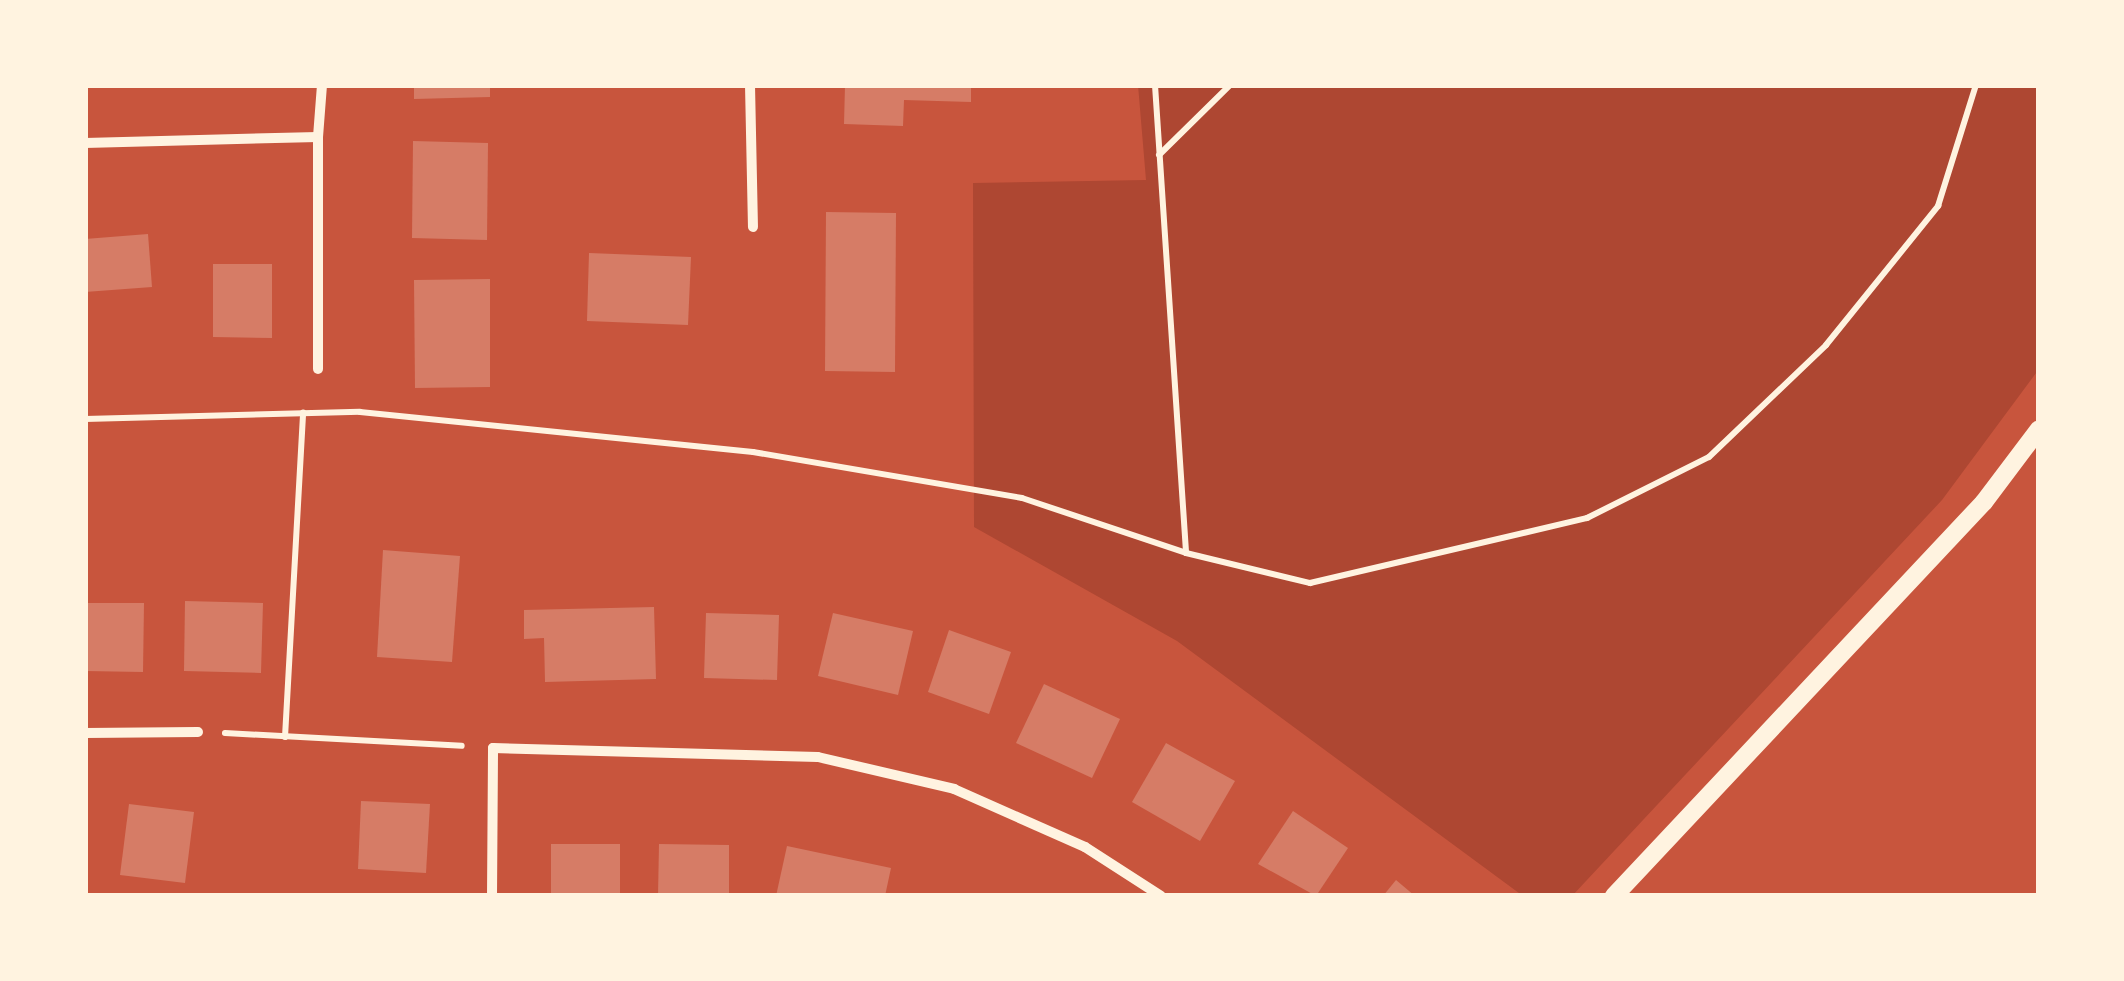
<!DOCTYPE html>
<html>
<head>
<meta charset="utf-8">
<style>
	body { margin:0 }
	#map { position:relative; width:2124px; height:981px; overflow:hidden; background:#c8553d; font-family:Manrope,sans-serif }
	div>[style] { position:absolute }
	.green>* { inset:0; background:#ae4732 }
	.building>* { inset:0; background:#d67c66 }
	.path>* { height:6px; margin:-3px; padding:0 3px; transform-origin:3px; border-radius:3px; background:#fff3e0 }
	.minor>* { height:10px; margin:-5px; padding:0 5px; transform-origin:5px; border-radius:5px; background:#fff3e0 }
	.tertiary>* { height:18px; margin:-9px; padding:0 9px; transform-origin:9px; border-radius:9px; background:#fff3e0 }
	span { translate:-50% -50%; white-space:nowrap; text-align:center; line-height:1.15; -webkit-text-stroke:8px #fff3e0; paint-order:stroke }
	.frame { position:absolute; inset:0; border:88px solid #fff3e0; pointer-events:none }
</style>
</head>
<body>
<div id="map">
	<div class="green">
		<i style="clip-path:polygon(1138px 85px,2039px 85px,2039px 369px,1942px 500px,1572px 896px,1523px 896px,1177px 641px,974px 527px,973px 183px,1146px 180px)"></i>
	</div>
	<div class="building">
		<i style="clip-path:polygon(414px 85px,490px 85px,490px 97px,414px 99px)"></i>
		<i style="clip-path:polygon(845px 85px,971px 85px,971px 102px,904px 100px,903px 126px,844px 124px)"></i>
		<i style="clip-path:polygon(413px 141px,488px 143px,487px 240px,412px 238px)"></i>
		<i style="clip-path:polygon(826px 212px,896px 213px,895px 372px,825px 371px)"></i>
		<i style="clip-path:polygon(148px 234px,152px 287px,85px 292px,85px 239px)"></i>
		<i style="clip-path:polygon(589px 253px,691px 257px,688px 325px,587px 321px)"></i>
		<i style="clip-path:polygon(213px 264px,272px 264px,272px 338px,213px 337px)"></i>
		<i style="clip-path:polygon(490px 279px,490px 387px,415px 388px,414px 280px)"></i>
		<i style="clip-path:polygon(383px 550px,460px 556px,452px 662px,377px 657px)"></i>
		<i style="clip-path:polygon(185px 601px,263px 603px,261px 673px,184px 671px)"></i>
		<i style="clip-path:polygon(85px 603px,144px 603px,143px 672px,85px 671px)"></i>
		<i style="clip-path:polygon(654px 607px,656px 679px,545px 682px,544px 638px,524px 639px,524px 610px)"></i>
		<i style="clip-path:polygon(706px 613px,779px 615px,777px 680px,704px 678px)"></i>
		<i style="clip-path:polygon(833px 613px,913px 631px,898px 695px,818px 676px)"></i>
		<i style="clip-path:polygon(949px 630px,1011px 652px,989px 714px,928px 692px)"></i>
		<i style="clip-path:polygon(1044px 684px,1120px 719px,1092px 778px,1016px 743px)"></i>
		<i style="clip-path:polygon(1166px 743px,1235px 781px,1200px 841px,1132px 802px)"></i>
		<i style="clip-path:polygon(361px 801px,430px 804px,426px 873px,358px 869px)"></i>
		<i style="clip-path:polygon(129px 804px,194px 812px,185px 883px,120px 875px)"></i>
		<i style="clip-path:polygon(1293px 811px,1348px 848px,1316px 896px,1258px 864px)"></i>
		<i style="clip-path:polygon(551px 844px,620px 844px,620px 896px,551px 896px)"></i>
		<i style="clip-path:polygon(659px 844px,729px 845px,729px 896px,658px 896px)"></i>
		<i style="clip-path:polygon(787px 846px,891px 868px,885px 896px,776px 896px)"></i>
		<i style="clip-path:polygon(1396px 880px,1415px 896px,1383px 896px)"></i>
	</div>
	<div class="path">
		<i style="left:1155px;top:85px;width:469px;rotate:86.2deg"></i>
		<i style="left:1186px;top:553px;width:128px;rotate:13.6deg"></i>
		<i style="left:1310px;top:583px;width:285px;rotate:-13.2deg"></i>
		<i style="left:1587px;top:518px;width:136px;rotate:-26.6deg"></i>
		<i style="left:1709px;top:457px;width:162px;rotate:-43.7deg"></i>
		<i style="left:1826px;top:345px;width:179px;rotate:-51.1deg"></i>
		<i style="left:1938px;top:206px;width:127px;rotate:-72.6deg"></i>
		<i style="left:1159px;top:155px;width:100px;rotate:-44.6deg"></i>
		<i style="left:85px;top:419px;width:275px;rotate:-1.5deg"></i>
		<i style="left:360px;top:412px;width:395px;rotate:5.8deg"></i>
		<i style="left:753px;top:452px;width:273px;rotate:9.7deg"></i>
		<i style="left:1022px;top:498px;width:173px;rotate:18.5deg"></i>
		<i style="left:225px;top:733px;width:237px;rotate:3.1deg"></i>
		<i style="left:285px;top:737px;width:325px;rotate:-86.8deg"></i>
	</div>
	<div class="minor">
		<i style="left:750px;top:85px;width:142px;rotate:88.8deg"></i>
		<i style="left:318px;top:137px;width:232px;rotate:90deg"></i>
		<i style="left:85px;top:143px;width:233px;rotate:-1.5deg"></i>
		<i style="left:318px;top:137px;width:52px;rotate:-85.6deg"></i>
		<i style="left:85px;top:733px;width:113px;rotate:-0.5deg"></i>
		<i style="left:492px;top:896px;width:148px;rotate:-89.6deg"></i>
		<i style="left:493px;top:748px;width:325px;rotate:1.6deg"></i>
		<i style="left:818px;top:757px;width:140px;rotate:13.2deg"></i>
		<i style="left:954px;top:789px;width:143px;rotate:23.9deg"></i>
		<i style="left:1085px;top:847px;width:90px;rotate:32.8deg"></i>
	</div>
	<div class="tertiary">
		<i style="left:1614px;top:896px;width:540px;rotate:-46.8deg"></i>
		<i style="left:1984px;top:502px;width:91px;rotate:-53deg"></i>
	</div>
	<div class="frame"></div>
</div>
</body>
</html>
